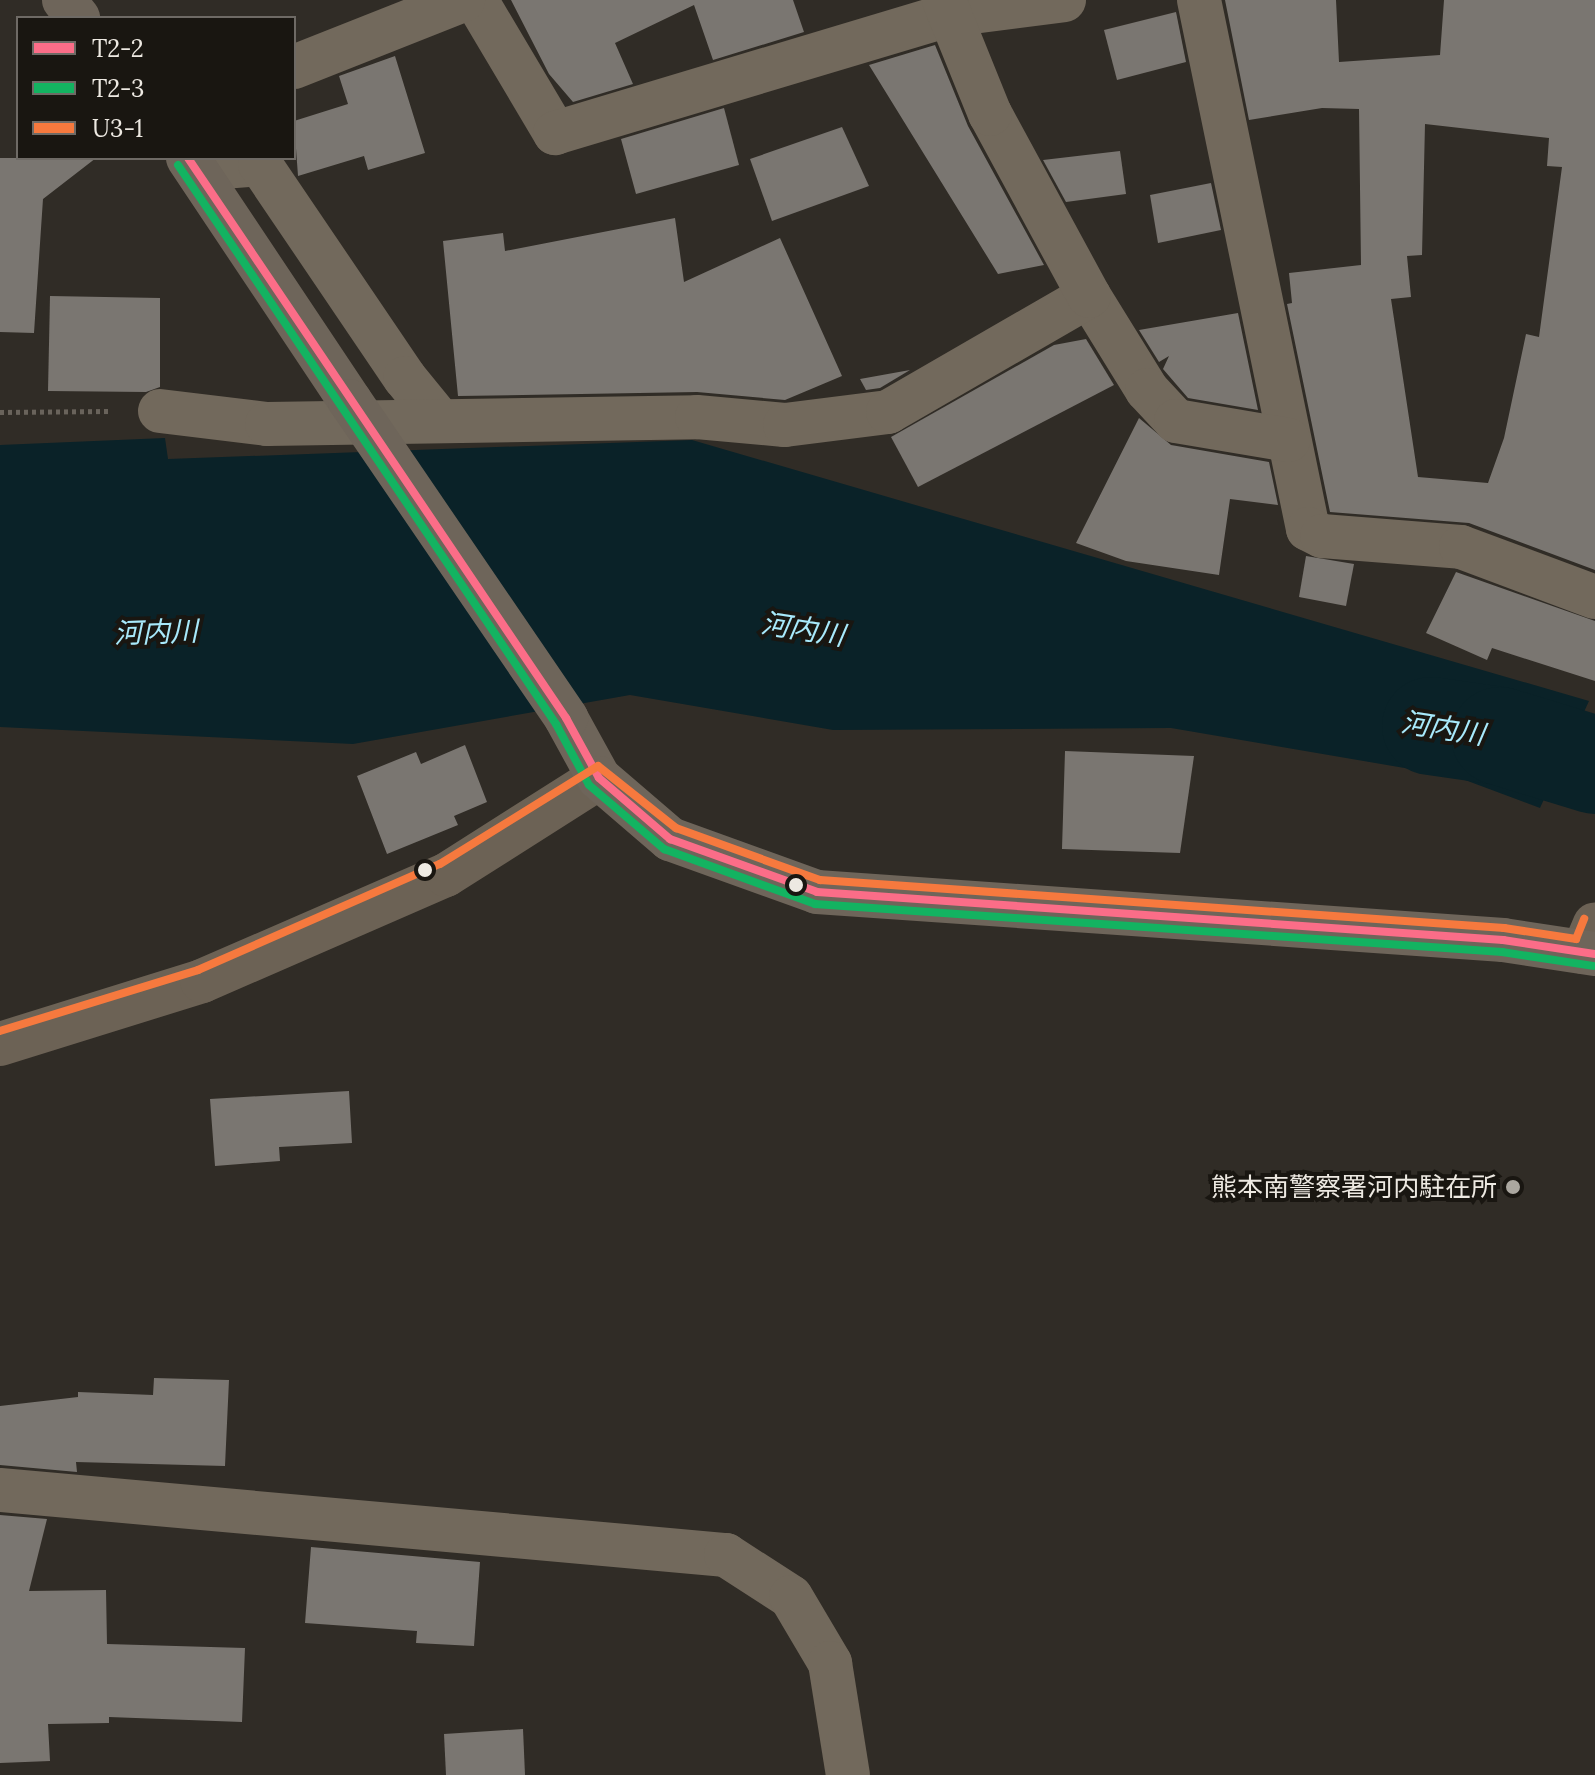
<!DOCTYPE html>
<html>
<head>
<meta charset="utf-8">
<style>
	body { margin:0 }
	#map { position:relative; width:1595px; height:1775px; overflow:hidden; background:#302c26; font-family:Lora,"Noto Sans JP",serif }
	div>[style] { position:absolute }
	.water>* { inset:0; background:#0a2228 }
	.river>* { height:98px; margin:-49px; padding:0 49px; transform-origin:49px; border-radius:49px; background:#0a2228 }
	.building>* { inset:0; background:#7a7671 }
	.path>* { height:5px; margin-top:-2.5px; transform-origin:0; background:repeating-linear-gradient(90deg,#69635b 0 4px,transparent 0 8px) }
	.minor>* { height:44px; margin:-22px; padding:0 22px; transform-origin:22px; border-radius:22px; background:#72695c }
	.secondary>* { height:44px; margin:-22px; padding:0 22px; transform-origin:22px; border-radius:22px; background:#6c6255 }
	.trunk>* { height:44px; margin:-22px; padding:0 22px; transform-origin:22px; border-radius:22px; background:#6e655a }
	.trunk-bridge>* { height:44px; margin:-22px; padding:0 22px; transform-origin:22px; border-radius:22px; background:#6e655a }
	.bus-1>* { height:8px; margin:-4px; padding:0 4px; transform-origin:4px; border-radius:4px; background:#fb6d88 }
	.bus-2>* { height:8px; margin:-4px; padding:0 4px; transform-origin:4px; border-radius:4px; background:#13b361 }
	.bus-3>* { height:8px; margin:-4px; padding:0 4px; transform-origin:4px; border-radius:4px; background:#f6793e }
	.dots>* { width:22px; height:22px; translate:-50% -50%; box-sizing:border-box; border:4px solid #191611; border-radius:50% }
	span { translate:-50% -50%; white-space:nowrap; text-align:center; line-height:1.15; -webkit-text-stroke:8px #191611; paint-order:stroke }
	.poi-label { font-size:26px; color:#ede9e2 }
	.right { translate:-100% -50%; text-align:right }
	.water-label { font-size:28px; color:#a8e9fb; font-style:italic }
	.legend { position:absolute; left:16px; top:16px; width:280px; height:144px; box-sizing:border-box; background:#191611; border:2px solid #6e6a65; margin:0; padding:10px 14px; list-style:none; font-size:24px; color:#ede9e2 }
	.legend li { display:flex; align-items:center; gap:16px; height:40px }
	.legend b { width:40px; border:2px solid #6e6a65 }
</style>
</head>
<body>
<div id="map">
	<div class="water">
		<i style="clip-path:polygon(165px 438px,168px 459px,692px 440px,1589px 701px,1540px 808px,1457px 777px,1171px 728px,833px 730px,630px 695px,353px 744px,0 727px,0 445px)"></i>
	</div>
	<div class="river">
		<i style="left:1431px;top:726px;width:70px;rotate:8.2deg"></i>
		<i style="left:1500px;top:736px;width:99px;rotate:17deg"></i>
	</div>
	<div class="building">
		<i style="clip-path:polygon(511px 0,793px 0,804px 32px,713px 60px,694px 5px,615px 43px,633px 84px,573px 102px,549px 74px)"></i>
		<i style="clip-path:polygon(evenodd,1225px 0,1336px 0,1339px 62px,1440px 55px,1444px 0,1595px 0,1595px 570px,1469px 523px,1330px 512px,1287px 304px,1292px 303px,1289px 273px,1361px 265px,1359px 109px,1322px 108px,1249px 120px,1225px 0,1425px 124px,1549px 138px,1547px 166px,1562px 167px,1539px 337px,1526px 334px,1504px 438px,1488px 483px,1418px 477px,1391px 299px,1411px 297px,1407px 256px,1422px 255px,1425px 124px)"></i>
		<i style="clip-path:polygon(1176px 12px,1186px 62px,1117px 80px,1104px 30px)"></i>
		<i style="clip-path:polygon(935px 45px,968px 126px,1044px 265px,998px 274px,869px 65px)"></i>
		<i style="clip-path:polygon(395px 56px,425px 153px,368px 170px,364px 156px,298px 176px,294px 121px,348px 104px,339px 76px)"></i>
		<i style="clip-path:polygon(724px 108px,739px 165px,636px 194px,621px 139px)"></i>
		<i style="clip-path:polygon(842px 127px,869px 186px,772px 221px,750px 159px)"></i>
		<i style="clip-path:polygon(1120px 151px,1126px 194px,1066px 202px,1043px 160px)"></i>
		<i style="clip-path:polygon(0 158px,96px 158px,43px 199px,34px 333px,0 332px)"></i>
		<i style="clip-path:polygon(1211px 183px,1221px 230px,1158px 243px,1150px 195px)"></i>
		<i style="clip-path:polygon(675px 218px,684px 282px,780px 238px,842px 376px,785px 400px,697px 392px,458px 396px,443px 241px,503px 233px,505px 251px)"></i>
		<i style="clip-path:polygon(50px 296px,160px 298px,160px 387px,146px 392px,48px 391px)"></i>
		<i style="clip-path:polygon(1238px 313px,1258px 410px,1188px 398px,1163px 369px,1169px 356px,1159px 362px,1139px 330px)"></i>
		<i style="clip-path:polygon(1086px 339px,1114px 385px,918px 487px,891px 437px,1054px 345px)"></i>
		<i style="clip-path:polygon(910px 370px,880px 388px,866px 390px,860px 379px)"></i>
		<i style="clip-path:polygon(1139px 418px,1171px 445px,1269px 462px,1278px 505px,1230px 499px,1219px 575px,1126px 561px,1076px 543px)"></i>
		<i style="clip-path:polygon(1306px 556px,1354px 564px,1346px 606px,1299px 597px)"></i>
		<i style="clip-path:polygon(1456px 572px,1595px 621px,1595px 681px,1492px 648px,1487px 660px,1426px 633px)"></i>
		<i style="clip-path:polygon(465px 745px,487px 802px,454px 816px,458px 825px,387px 854px,357px 776px,416px 752px,421px 764px)"></i>
		<i style="clip-path:polygon(1065px 751px,1194px 756px,1180px 853px,1062px 849px)"></i>
		<i style="clip-path:polygon(349px 1091px,352px 1143px,279px 1147px,280px 1161px,215px 1166px,210px 1099px)"></i>
		<i style="clip-path:polygon(154px 1378px,229px 1380px,225px 1466px,76px 1462px,77px 1472px,0 1465px,0 1406px,78px 1397px,78px 1392px,153px 1395px)"></i>
		<i style="clip-path:polygon(0 1515px,47px 1519px,29px 1591px,106px 1590px,107px 1644px,245px 1648px,242px 1722px,109px 1717px,109px 1723px,48px 1724px,50px 1761px,0 1763px)"></i>
		<i style="clip-path:polygon(311px 1547px,480px 1562px,474px 1646px,416px 1643px,417px 1631px,305px 1623px)"></i>
		<i style="clip-path:polygon(523px 1729px,525px 1775px,446px 1775px,444px 1734px)"></i>
	</div>
	<div class="path">
		<i style="left:0;top:412px;width:111px;rotate:-0.5deg"></i>
	</div>
	<div class="minor">
		<i style="left:476px;top:0;width:155px;rotate:59.3deg"></i>
		<i style="left:555px;top:133px;width:411px;rotate:-16.7deg"></i>
		<i style="left:949px;top:15px;width:116px;rotate:-7.4deg"></i>
		<i style="left:1199px;top:0;width:540px;rotate:78.36deg"></i>
		<i style="left:1308px;top:529px;width:16px;rotate:27deg"></i>
		<i style="left:1322px;top:536px;width:139px;rotate:4.5deg"></i>
		<i style="left:1461px;top:547px;width:143px;rotate:20.5deg"></i>
		<i style="left:294px;top:67px;width:182px;rotate:-21.6deg"></i>
		<i style="left:197px;top:169px;width:63px;rotate:-4.5deg"></i>
		<i style="left:260px;top:164px;width:258px;rotate:55.9deg"></i>
		<i style="left:405px;top:378px;width:55px;rotate:50.9deg"></i>
		<i style="left:1089px;top:296px;width:110px;rotate:58.3deg"></i>
		<i style="left:1147px;top:390px;width:42px;rotate:46.9deg"></i>
		<i style="left:1176px;top:421px;width:114px;rotate:9.6deg"></i>
		<i style="left:160px;top:411px;width:108px;rotate:6.9deg"></i>
		<i style="left:267px;top:424px;width:430px;rotate:-0.9deg"></i>
		<i style="left:697px;top:417px;width:88px;rotate:5.2deg"></i>
		<i style="left:785px;top:425px;width:104px;rotate:-7.2deg"></i>
		<i style="left:888px;top:412px;width:232px;rotate:-30deg"></i>
		<i style="left:1089px;top:296px;width:207px;rotate:-118.5deg"></i>
		<i style="left:990px;top:114px;width:123px;rotate:-112deg"></i>
		<i style="left:0;top:1490px;width:729px;rotate:5.12deg"></i>
		<i style="left:726px;top:1555px;width:77px;rotate:32.9deg"></i>
		<i style="left:791px;top:1597px;width:77px;rotate:59.4deg"></i>
		<i style="left:830px;top:1663px;width:113px;rotate:80.9deg"></i>
	</div>
	<div class="secondary">
		<i style="left:1583px;top:952px;width:30px;rotate:-67deg"></i>
		<i style="left:0;top:1044px;width:212px;rotate:-17.3deg"></i>
		<i style="left:202px;top:981px;width:266px;rotate:-23.5deg"></i>
		<i style="left:446px;top:875px;width:181px;rotate:-32.4deg"></i>
	</div>
	<div class="trunk">
		<i style="left:64px;top:0;width:23px;rotate:52deg"></i>
		<i style="left:188px;top:158px;width:292px;rotate:56.3deg"></i>
		<i style="left:566px;top:718px;width:68px;rotate:61.2deg"></i>
		<i style="left:599px;top:778px;width:94px;rotate:40.7deg"></i>
		<i style="left:670px;top:839px;width:156px;rotate:19.8deg"></i>
		<i style="left:817px;top:892px;width:688px;rotate:4deg"></i>
		<i style="left:1503px;top:940px;width:93px;rotate:8.7deg"></i>
	</div>
	<div class="trunk-bridge">
		<i style="left:350px;top:401px;width:384px;rotate:55.7deg"></i>
	</div>
	<div class="bus-1">
		<i style="left:188px;top:158px;width:676px;rotate:55.98deg"></i>
		<i style="left:566px;top:718px;width:68px;rotate:61.2deg"></i>
		<i style="left:599px;top:778px;width:94px;rotate:40.7deg"></i>
		<i style="left:670px;top:839px;width:156px;rotate:19.8deg"></i>
		<i style="left:817px;top:892px;width:688px;rotate:4deg"></i>
		<i style="left:1503px;top:940px;width:93px;rotate:8.7deg"></i>
	</div>
	<div class="bus-2">
		<i style="left:178px;top:165px;width:675px;rotate:55.93deg"></i>
		<i style="left:556px;top:724px;width:69px;rotate:61.6deg"></i>
		<i style="left:589px;top:785px;width:99px;rotate:40.5deg"></i>
		<i style="left:664px;top:849px;width:161px;rotate:20deg"></i>
		<i style="left:815px;top:904px;width:689px;rotate:4deg"></i>
		<i style="left:1502px;top:952px;width:92px;rotate:8.7deg"></i>
	</div>
	<div class="bus-3">
		<i style="left:0;top:1031px;width:207px;rotate:-17.1deg"></i>
		<i style="left:198px;top:970px;width:264px;rotate:-23.7deg"></i>
		<i style="left:440px;top:864px;width:186px;rotate:-31.8deg"></i>
		<i style="left:598px;top:766px;width:100px;rotate:38.5deg"></i>
		<i style="left:676px;top:828px;width:153px;rotate:19.9deg"></i>
		<i style="left:820px;top:880px;width:686px;rotate:4.01deg"></i>
		<i style="left:1504px;top:928px;width:73px;rotate:8.7deg"></i>
		<i style="left:1576px;top:939px;width:22px;rotate:-68deg"></i>
	</div>
	<div class="dots">
		<i style="left:425px;top:870px;background:#ede9e2"></i>
		<i style="left:796px;top:885px;background:#ede9e2"></i>
		<i style="left:1513px;top:1187px;background:#aba7a0"></i>
	</div>
	<div class="poi-label">
		<span class="right" style="left:1497px;top:1187px">熊本南警察署河内駐在所</span>
	</div>
	<div class="water-label">
		<span style="left:803px;top:629px;rotate:9deg">河内川</span>
		<span style="left:156px;top:632px;rotate:-2deg">河内川</span>
		<span style="left:1443px;top:728px;rotate:9deg">河内川</span>
	</div>
	<ul class="legend">
	<li><b style="height:10px;background:#fb6d88"></b>T2-2</li>
	<li><b style="height:10px;background:#13b361"></b>T2-3</li>
	<li><b style="height:10px;background:#f6793e"></b>U3-1</li>
	</ul>
</div>
</body>
</html>
